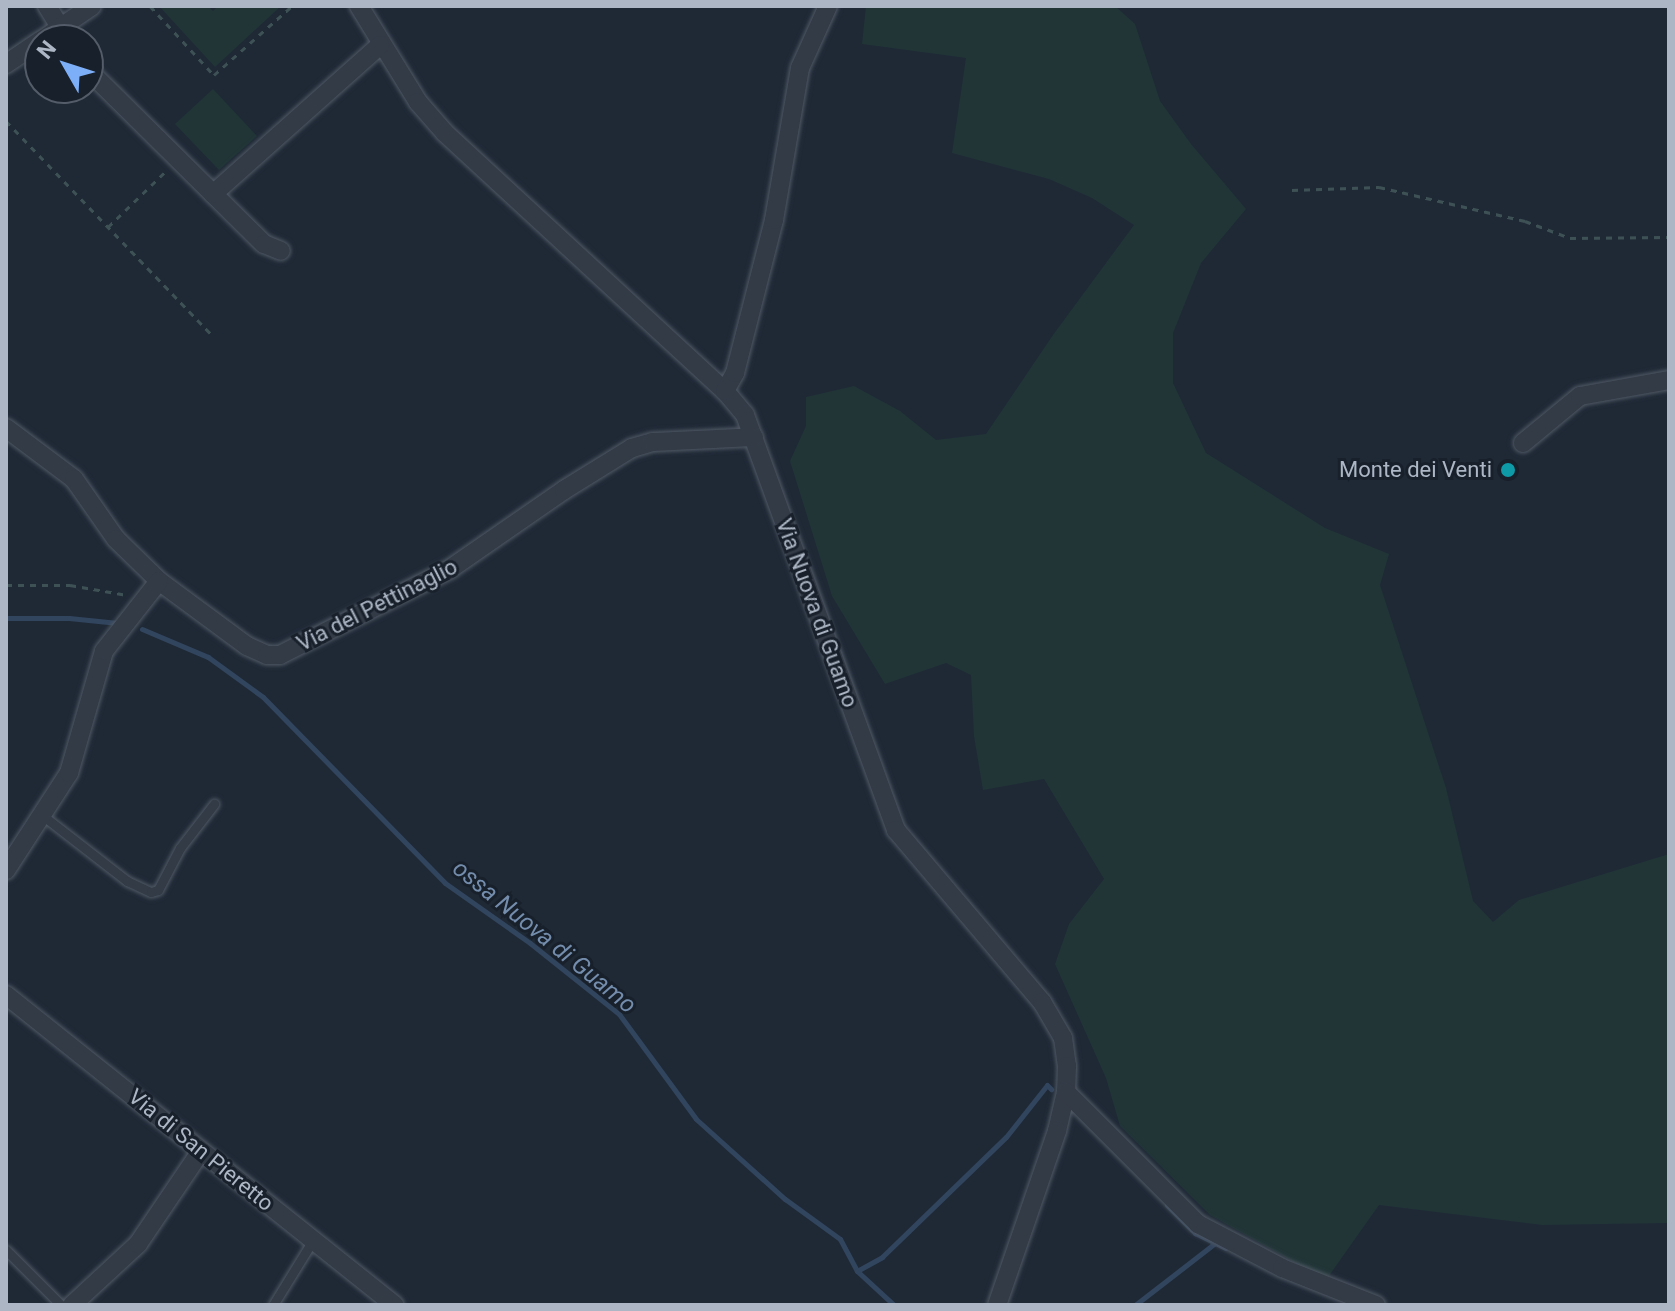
<!DOCTYPE html>
<html>
<head>
<meta charset="utf-8">
<style>
	body { margin:0 }
	#map { position:relative; width:1675px; height:1311px; overflow:hidden; background:#1f2936; font-family:Roboto,sans-serif }
	div>[style] { position:absolute }
	.green>* { inset:0; background:#213537 }
	.stream>* { height:5px; margin:-2.5px; padding:0 2.5px; transform-origin:2.5px; border-radius:2.5px; background:#32455e }
	.path>* { height:3px; margin-top:-1.5px; transform-origin:0; background:repeating-linear-gradient(90deg,#3e5255 0 6px,transparent 0 12px) }
	.roads { filter:drop-shadow(0 0 2px #505965) drop-shadow(0 0 2px #505965) }
	.lane>* { height:9px; margin:-4.5px; padding:0 4.5px; transform-origin:4.5px; border-radius:4.5px; background:#333b47 }
	.street>* { height:18px; margin:-9px; padding:0 9px; transform-origin:9px; border-radius:9px; background:#333b47 }
	.dots>* { width:22px; height:22px; translate:-50% -50%; box-sizing:border-box; border:4px solid #18202b; border-radius:50% }
	span { translate:-50% -50%; white-space:nowrap; text-align:center; line-height:1.15; -webkit-text-stroke:6px #18202b; paint-order:stroke }
	.poi-label { font-size:22px; color:#acb6c4 }
	.right { translate:-100% -50%; text-align:right }
	.street-label { font-size:22px; color:#acb6c4 }
	.water-label { font-size:24px; color:#748dad; font-style:italic }
	.frame { position:absolute; inset:0; border:8px solid #acb6c4; pointer-events:none }
	.north { position:absolute; left:24px; top:24px; width:80px; height:80px; box-sizing:border-box; background:#18202b; border:2px solid #535c68; border-radius:50%; rotate:309deg; font-size:22px; font-weight:700; line-height:32px; text-align:center; color:#acb6c4 }
	.north::after { content:''; display:block; margin:auto; width:28px; height:36px; background:#7daef8; clip-path:polygon(50% 0,100% 100%,50% 72%,0 100%) }
</style>
</head>
<body>
<div id="map">
	<div class="green">
		<i style="clip-path:polygon(159px 6px,208px 6px,213px 11px,218px 6px,281px 6px,215px 67px)"></i>
		<i style="clip-path:polygon(866px 6px,1115px 6px,1135px 24px,1160px 101px,1191px 144px,1246px 209px,1201px 263px,1173px 333px,1173px 383px,1206px 453px,1325px 528px,1389px 554px,1380px 585px,1446px 788px,1473px 901px,1493px 922px,1519px 900px,1669px 854px,1669px 1223px,1542px 1225px,1379px 1205px,1326px 1280px,1210px 1215px,1120px 1126px,1106px 1078px,1055px 964px,1069px 924px,1104px 879px,1044px 779px,983px 790px,974px 736px,971px 675px,946px 663px,885px 684px,832px 596px,790px 461px,806px 426px,806px 397px,854px 386px,900px 411px,936px 440px,986px 434px,1053px 335px,1134px 225px,1092px 198px,1049px 179px,952px 153px,966px 58px,862px 44px)"></i>
		<i style="clip-path:polygon(213px 89px,257px 136px,219px 170px,175px 124px)"></i>
	</div>
	<div class="stream">
		<i style="left:6px;top:618px;width:63px"></i>
		<i style="left:69px;top:618px;width:49px;rotate:5.8deg"></i>
		<i style="left:142px;top:629px;width:72px;rotate:23deg"></i>
		<i style="left:208px;top:657px;width:68px;rotate:36deg"></i>
		<i style="left:263px;top:697px;width:260px;rotate:45.6deg"></i>
		<i style="left:445px;top:883px;width:104px;rotate:35.2deg"></i>
		<i style="left:530px;top:943px;width:114px;rotate:38.6deg"></i>
		<i style="left:619px;top:1014px;width:130px;rotate:53.7deg"></i>
		<i style="left:696px;top:1119px;width:120px;rotate:42deg"></i>
		<i style="left:785px;top:1199px;width:68px;rotate:36deg"></i>
		<i style="left:840px;top:1239px;width:36px;rotate:62deg"></i>
		<i style="left:857px;top:1271px;width:50px;rotate:42.6deg"></i>
		<i style="left:1167px;top:1205px;width:40px;rotate:45deg"></i>
		<i style="left:1195px;top:1233px;width:34px;rotate:26deg"></i>
		<i style="left:857px;top:1271px;width:29px;rotate:-29deg"></i>
		<i style="left:882px;top:1257px;width:173px;rotate:-44.1deg"></i>
		<i style="left:1006px;top:1137px;width:66px;rotate:-51.7deg"></i>
		<i style="left:1047px;top:1085px;width:6px;rotate:45deg"></i>
		<i style="left:1135px;top:1305px;width:100px;rotate:-37.7deg"></i>
	</div>
	<div class="path">
		<i style="left:150px;top:6px;width:94px;rotate:47.2deg"></i>
		<i style="left:214px;top:75px;width:104px;rotate:-41.5deg"></i>
		<i style="left:6px;top:121px;width:297px;rotate:46.1deg"></i>
		<i style="left:1292px;top:190px;width:87px;rotate:-2deg"></i>
		<i style="left:1379px;top:187px;width:150px;rotate:13.1deg"></i>
		<i style="left:1525px;top:221px;width:48px;rotate:20.7deg"></i>
		<i style="left:1570px;top:238px;width:99px;rotate:-0.6deg"></i>
		<i style="left:108px;top:227px;width:81px;rotate:-44deg"></i>
		<i style="left:6px;top:585px;width:64px"></i>
		<i style="left:70px;top:585px;width:58px;rotate:10deg"></i>
	</div>
	<div class="roads">
		<div class="lane">
			<i style="left:42px;top:815px;width:108px;rotate:37.8deg"></i>
			<i style="left:127px;top:881px;width:26px;rotate:25deg"></i>
			<i style="left:151px;top:892px;width:7px;rotate:-16deg"></i>
			<i style="left:158px;top:890px;width:47px;rotate:-62.4deg"></i>
			<i style="left:180px;top:848px;width:56px;rotate:-52.3deg"></i>
			<i style="left:6px;top:1250px;width:78px;rotate:45deg"></i>
			<i style="left:273px;top:1305px;width:76px;rotate:-58.4deg"></i>
		</div>
		<div class="street">
			<i style="left:47px;top:6px;width:25px;rotate:58deg"></i>
			<i style="left:359px;top:6px;width:113px;rotate:58.4deg"></i>
			<i style="left:418px;top:102px;width:41px;rotate:48.9deg"></i>
			<i style="left:445px;top:133px;width:381px;rotate:42.7deg"></i>
			<i style="left:725px;top:391px;width:31px;rotate:50deg"></i>
			<i style="left:745px;top:415px;width:442px;rotate:70deg"></i>
			<i style="left:896px;top:830px;width:226px;rotate:49.7deg"></i>
			<i style="left:1042px;top:1002px;width:42px;rotate:59.7deg"></i>
			<i style="left:1063px;top:1038px;width:28px;rotate:82deg"></i>
			<i style="left:1067px;top:1066px;width:26px;rotate:92deg"></i>
			<i style="left:1066px;top:1092px;width:40px;rotate:103deg"></i>
			<i style="left:1057px;top:1131px;width:184px;rotate:109deg"></i>
			<i style="left:42px;top:40px;width:60px;rotate:-34.2deg"></i>
			<i style="left:6px;top:64px;width:41px;rotate:-34.1deg"></i>
			<i style="left:88px;top:70px;width:247px;rotate:44.7deg"></i>
			<i style="left:264px;top:244px;width:18px;rotate:22deg"></i>
			<i style="left:213px;top:194px;width:224px;rotate:-41.7deg"></i>
			<i style="left:725px;top:391px;width:21px;rotate:-61deg"></i>
			<i style="left:735px;top:373px;width:158px;rotate:-75.7deg"></i>
			<i style="left:774px;top:220px;width:154px;rotate:-80.3deg"></i>
			<i style="left:800px;top:68px;width:68px;rotate:-65.7deg"></i>
			<i style="left:6px;top:428px;width:85px;rotate:36.9deg"></i>
			<i style="left:74px;top:479px;width:73px;rotate:55deg"></i>
			<i style="left:116px;top:539px;width:60px;rotate:44.3deg"></i>
			<i style="left:159px;top:581px;width:109px;rotate:36.5deg"></i>
			<i style="left:247px;top:646px;width:22px;rotate:24deg"></i>
			<i style="left:267px;top:655px;width:13px"></i>
			<i style="left:280px;top:655px;width:191px;rotate:-26.8deg"></i>
			<i style="left:450px;top:569px;width:139px;rotate:-34.7deg"></i>
			<i style="left:564px;top:490px;width:80px;rotate:-31.7deg"></i>
			<i style="left:632px;top:448px;width:22px;rotate:-16deg"></i>
			<i style="left:653px;top:442px;width:101px;rotate:-2.8deg"></i>
			<i style="left:1523px;top:443px;width:74px;rotate:-39.5deg"></i>
			<i style="left:1580px;top:396px;width:90px;rotate:-10.2deg"></i>
			<i style="left:6px;top:870px;width:116px;rotate:-57deg"></i>
			<i style="left:69px;top:773px;width:127px;rotate:-74deg"></i>
			<i style="left:104px;top:651px;width:89px;rotate:-51.8deg"></i>
			<i style="left:6px;top:995px;width:497px;rotate:38.6deg"></i>
			<i style="left:1066px;top:1092px;width:187px;rotate:45deg"></i>
			<i style="left:1198px;top:1224px;width:95px;rotate:27.6deg"></i>
			<i style="left:1282px;top:1268px;width:101px;rotate:21.5deg"></i>
			<i style="left:72px;top:1305px;width:90px;rotate:-42.7deg"></i>
			<i style="left:138px;top:1244px;width:112px;rotate:-55.9deg"></i>
		</div>
	</div>
	<div class="dots">
		<i style="left:1508px;top:470px;background:#0f9aa8"></i>
	</div>
	<div class="poi-label">
		<span class="right" style="left:1492px;top:470px">Monte dei Venti</span>
	</div>
	<div class="street-label">
		<span style="left:377px;top:605px;rotate:-27deg">Via del Pettinaglio</span>
		<span style="left:817px;top:613px;rotate:70deg">Via Nuova di Guamo</span>
		<span style="left:201px;top:1150px;rotate:39deg">Via di San Pieretto</span>
	</div>
	<div class="water-label">
		<span style="left:544px;top:937px;rotate:39deg">ossa Nuova di Guamo</span>
	</div>
	<div class="frame"></div>
	<div class="north">N</div>
</div>
</body>
</html>
